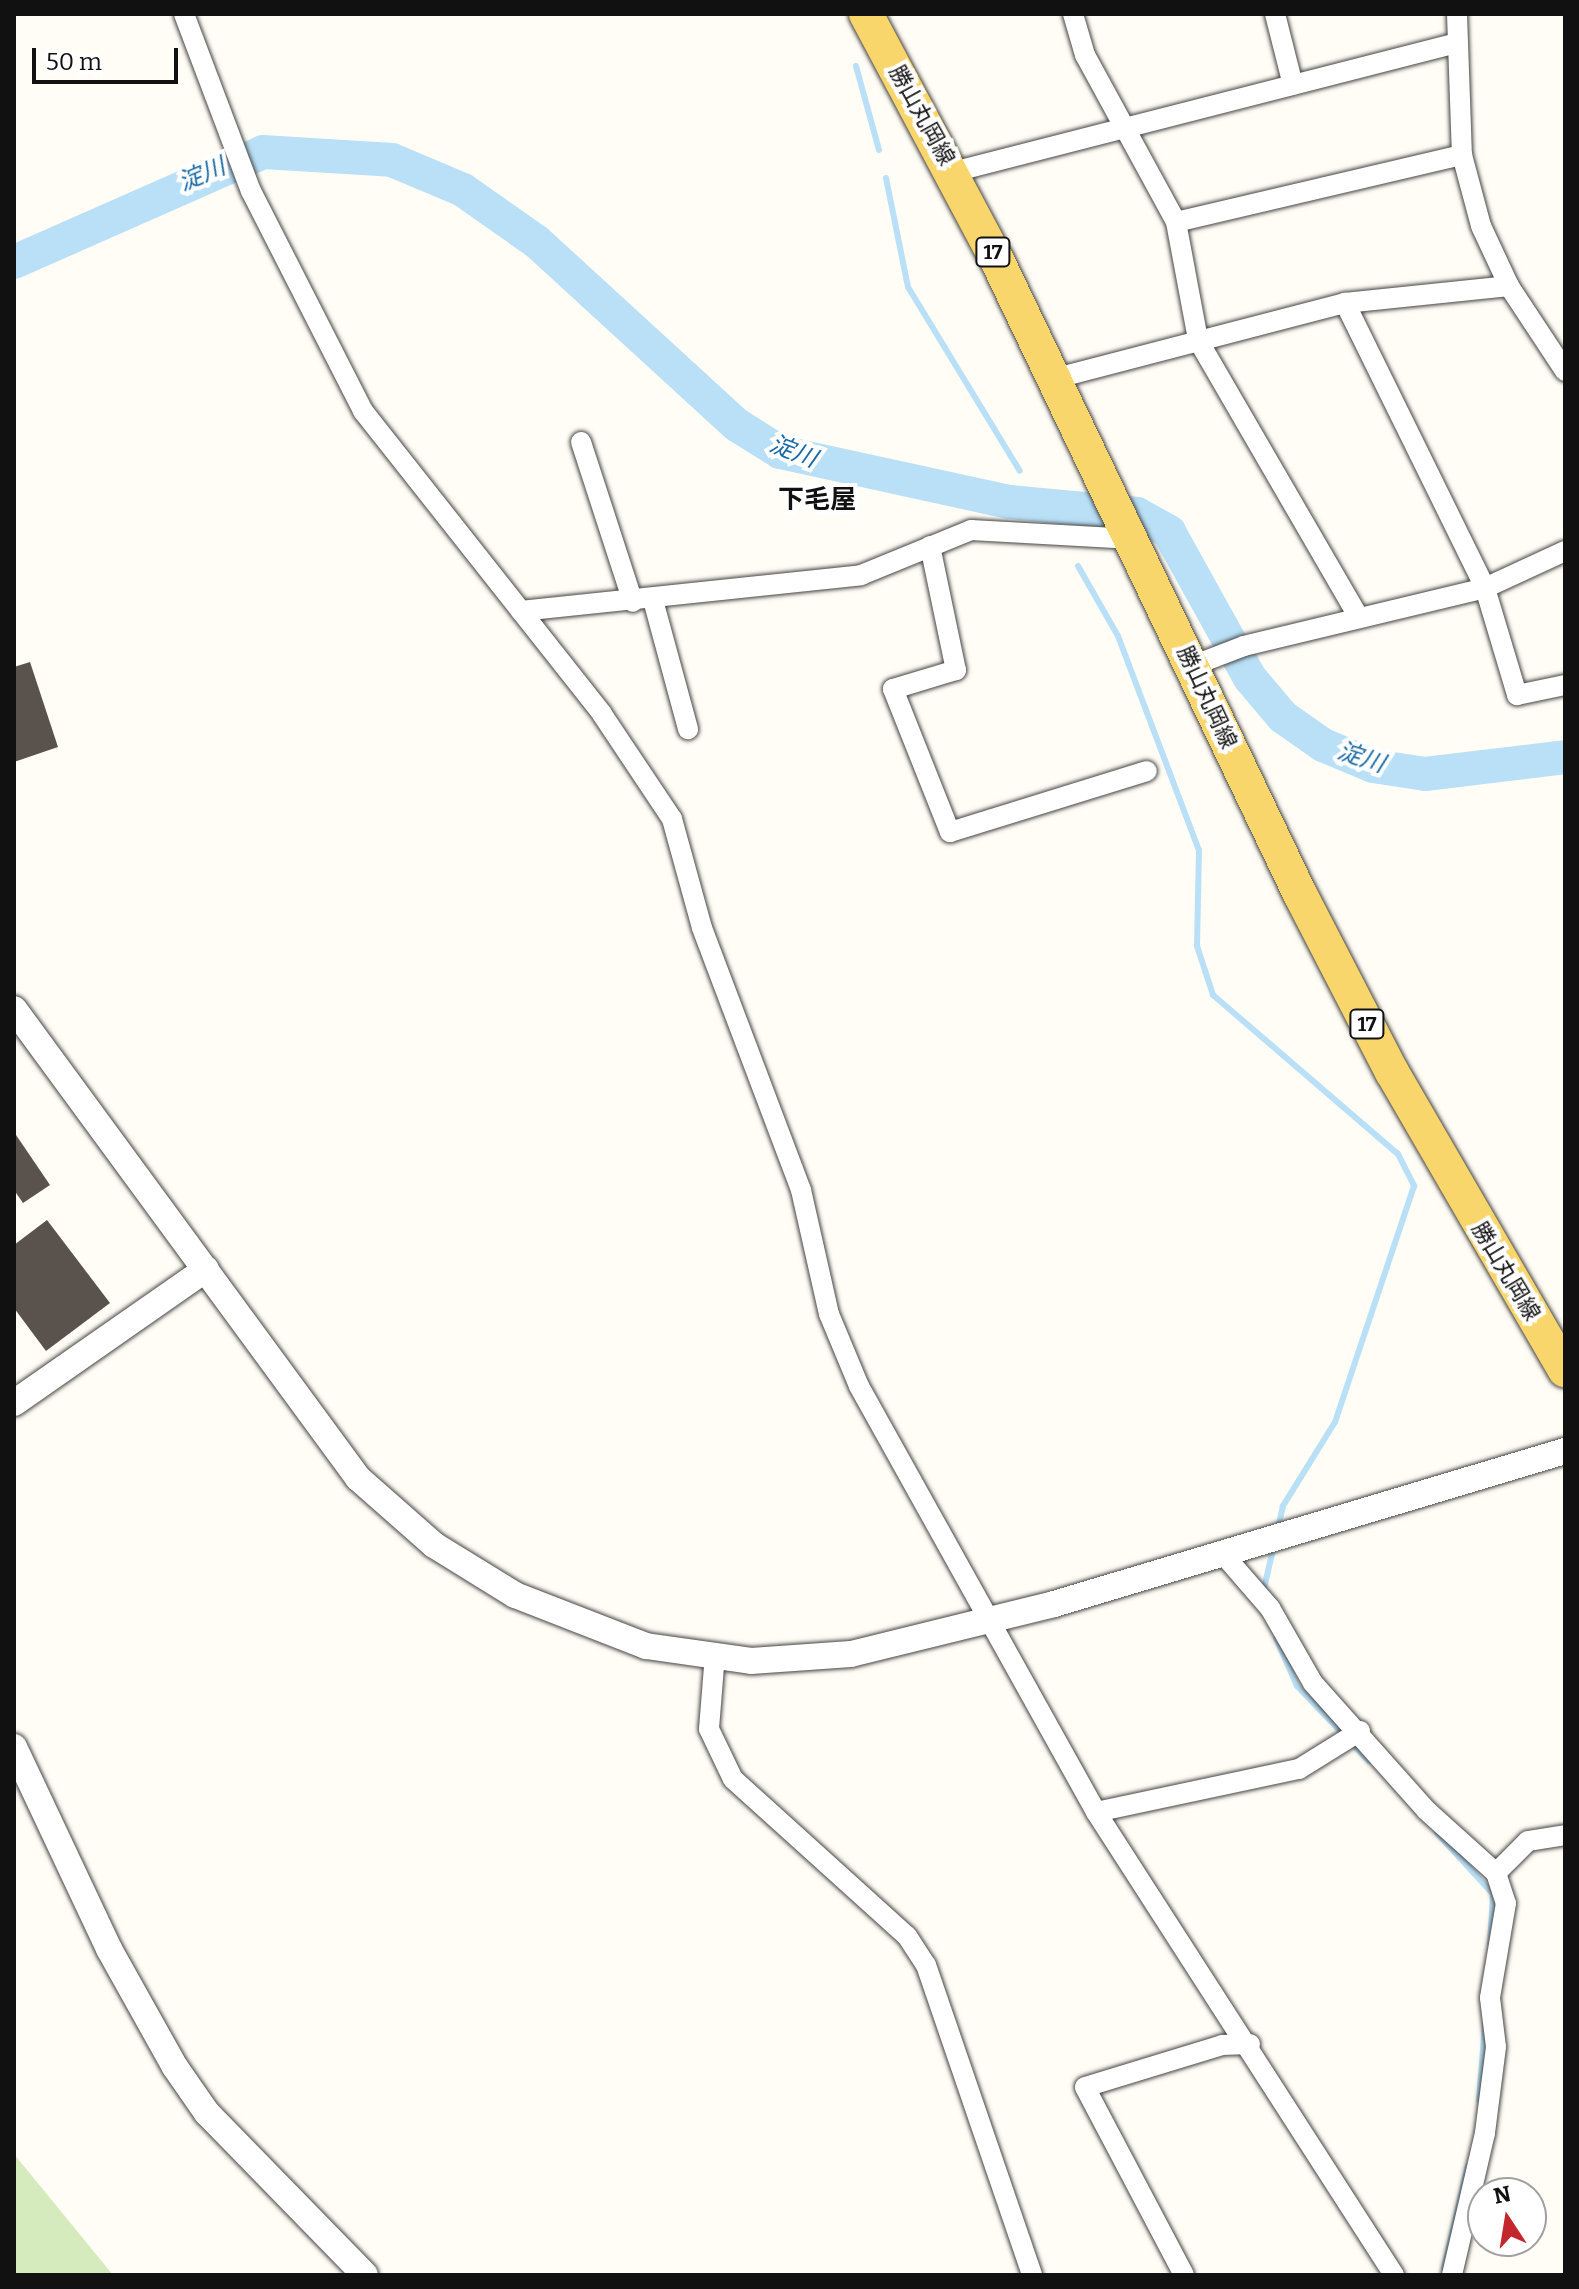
<!DOCTYPE html>
<html>
<head>
<meta charset="utf-8">
<style>
	body { margin:0 }
	#map { position:relative; width:1579px; height:2289px; overflow:hidden; background:#fffdf5; font-family:Bitter,"Noto Sans JP",serif }
	div>[style] { position:absolute }
	.green>* { inset:0; background:#d5ebbd }
	.stream>* { height:6px; margin:-3px; padding:0 3px; transform-origin:3px; border-radius:3px; background:#b9e0f7 }
	.river>* { height:34px; margin:-17px; padding:0 17px; transform-origin:17px; border-radius:17px; background:#b9e0f7 }
	.building>* { inset:0; background:#5a524d }
	.roads { filter:drop-shadow(0 0 2px #444) drop-shadow(0 0 2px #444) }
	.minor>* { height:20px; margin:-10px; padding:0 10px; transform-origin:10px; border-radius:10px; background:#fff }
	.tertiary>* { height:26px; margin:-13px; padding:0 13px; transform-origin:13px; border-radius:13px; background:#fff }
	.primary>* { height:34px; margin:-17px; padding:0 17px; transform-origin:17px; border-radius:17px; background:#f9d66b }
	span { translate:-50% -50%; white-space:nowrap; text-align:center; line-height:1.15; -webkit-text-stroke:8px #fff; paint-order:stroke }
	.shield-label span { padding:2px 6px; background:#fff; border:2px solid; border-radius:6px; -webkit-text-stroke-width:0 }
	.shield-label { font-size:20px; color:#111; font-weight:700 }
	.street-label { font-size:22px; color:#111 }
	.water-label { font-size:24px; color:#1768a6; font-style:italic }
	.quarter-label { font-size:26px; color:#111; font-weight:700 }
	.frame { position:absolute; inset:0; border:16px solid #111; pointer-events:none }
	.north { position:absolute; left:1467px; top:2177px; width:80px; height:80px; box-sizing:border-box; background:#fff; border:2px solid #a0a0a0; border-radius:50%; rotate:348deg; font-size:22px; font-weight:700; line-height:32px; text-align:center; color:#111 }
	.north::after { content:''; display:block; margin:auto; width:28px; height:36px; background:#c4262e; clip-path:polygon(50% 0,100% 100%,50% 72%,0 100%) }
	.scale { position:absolute; left:32px; top:48px; width:146px; height:36px; box-sizing:border-box; border:4px solid #111; border-top:0; padding-left:10px; font-size:24px; line-height:28px; white-space:nowrap; color:#111; -webkit-text-stroke:6px #fff; paint-order:stroke }
</style>
</head>
<body>
<div id="map">
	<div class="green">
		<i style="clip-path:polygon(14px 2154px,113px 2275px,14px 2275px)"></i>
	</div>
	<div class="stream">
		<i style="left:856px;top:66px;width:87px;rotate:74.7deg"></i>
		<i style="left:886px;top:178px;width:111px;rotate:78.6deg"></i>
		<i style="left:908px;top:287px;width:215px;rotate:58.7deg"></i>
		<i style="left:1078px;top:566px;width:81px;rotate:60.3deg"></i>
		<i style="left:1118px;top:636px;width:229px;rotate:69.3deg"></i>
		<i style="left:1199px;top:850px;width:96px;rotate:91.2deg"></i>
		<i style="left:1197px;top:946px;width:52px;rotate:71.9deg"></i>
		<i style="left:1213px;top:995px;width:244px;rotate:40.7deg"></i>
		<i style="left:1398px;top:1154px;width:36px;rotate:63deg"></i>
		<i style="left:1414px;top:1186px;width:249px;rotate:108.5deg"></i>
		<i style="left:1335px;top:1422px;width:99px;rotate:121.8deg"></i>
		<i style="left:1283px;top:1506px;width:26px;rotate:103deg"></i>
		<i style="left:1263px;top:1593px;width:49px;rotate:-77.1deg"></i>
		<i style="left:1276px;top:1638px;width:52px;rotate:66.4deg"></i>
		<i style="left:1297px;top:1686px;width:104px;rotate:46.2deg"></i>
		<i style="left:1437px;top:1833px;width:83px;rotate:47.4deg"></i>
		<i style="left:1493px;top:1894px;width:50px;rotate:93.4deg"></i>
		<i style="left:1479px;top:2100px;width:77px;rotate:-85.5deg"></i>
		<i style="left:1444px;top:2268px;width:105px;rotate:-76.8deg"></i>
	</div>
	<div class="river">
		<i style="left:14px;top:262px;width:272px;rotate:-23.8deg"></i>
		<i style="left:263px;top:152px;width:129px;rotate:3.5deg"></i>
		<i style="left:392px;top:160px;width:77px;rotate:22.9deg"></i>
		<i style="left:463px;top:190px;width:90px;rotate:35.1deg"></i>
		<i style="left:537px;top:242px;width:271px;rotate:42.5deg"></i>
		<i style="left:737px;top:425px;width:51px;rotate:32.1deg"></i>
		<i style="left:780px;top:452px;width:235px;rotate:12.3deg"></i>
		<i style="left:1010px;top:502px;width:128px;rotate:5.4deg"></i>
		<i style="left:1137px;top:514px;width:37px;rotate:29deg"></i>
		<i style="left:1169px;top:532px;width:167px;rotate:61deg"></i>
		<i style="left:1250px;top:678px;width:51px;rotate:49.8deg"></i>
		<i style="left:1283px;top:717px;width:49px;rotate:35deg"></i>
		<i style="left:1323px;top:745px;width:54px;rotate:22.8deg"></i>
		<i style="left:1373px;top:766px;width:53px;rotate:8.7deg"></i>
		<i style="left:1425px;top:774px;width:141px;rotate:-6.9deg"></i>
	</div>
	<div class="building">
		<i style="clip-path:polygon(30px 662px,58px 747px,14px 762px,14px 667px)"></i>
		<i style="clip-path:polygon(14px 1132px,50px 1185px,23px 1203px,14px 1190px)"></i>
		<i style="clip-path:polygon(47px 1220px,110px 1303px,46px 1351px,14px 1308px,14px 1245px)"></i>
	</div>
	<div class="roads">
		<div class="minor">
			<i style="left:184px;top:14px;width:189px;rotate:69.3deg"></i>
			<i style="left:251px;top:191px;width:247px;rotate:63deg"></i>
			<i style="left:363px;top:411px;width:386px;rotate:51.7deg"></i>
			<i style="left:602px;top:714px;width:126px;rotate:56.3deg"></i>
			<i style="left:672px;top:819px;width:113px;rotate:74.6deg"></i>
			<i style="left:702px;top:928px;width:280px;rotate:69.3deg"></i>
			<i style="left:801px;top:1190px;width:127px;rotate:77.3deg"></i>
			<i style="left:829px;top:1314px;width:78px;rotate:67.4deg"></i>
			<i style="left:859px;top:1386px;width:487px;rotate:60.9deg"></i>
			<i style="left:1096px;top:1812px;width:551px;rotate:57.23deg"></i>
			<i style="left:1073px;top:14px;width:43px;rotate:73.7deg"></i>
			<i style="left:1085px;top:55px;width:190px;rotate:61.4deg"></i>
			<i style="left:1176px;top:222px;width:120px;rotate:79.4deg"></i>
			<i style="left:1198px;top:340px;width:321px;rotate:59.9deg"></i>
			<i style="left:1275px;top:14px;width:73px;rotate:75.8deg"></i>
			<i style="left:1457px;top:14px;width:141px;rotate:88deg"></i>
			<i style="left:1462px;top:155px;width:73px;rotate:75deg"></i>
			<i style="left:1481px;top:226px;width:66px;rotate:65deg"></i>
			<i style="left:1509px;top:286px;width:102px;rotate:56.6deg"></i>
			<i style="left:953px;top:172px;width:520px;rotate:-14.36deg"></i>
			<i style="left:1176px;top:222px;width:294px;rotate:-13.2deg"></i>
			<i style="left:1345px;top:303px;width:318px;rotate:63.8deg"></i>
			<i style="left:1485px;top:588px;width:112px;rotate:73.3deg"></i>
			<i style="left:1517px;top:695px;width:49px;rotate:-11.8deg"></i>
			<i style="left:1053px;top:379px;width:302px;rotate:-14.6deg"></i>
			<i style="left:1345px;top:303px;width:165px;rotate:-5.9deg"></i>
			<i style="left:581px;top:442px;width:168px;rotate:72deg"></i>
			<i style="left:930px;top:546px;width:127px;rotate:78.2deg"></i>
			<i style="left:956px;top:670px;width:66px;rotate:163.2deg"></i>
			<i style="left:893px;top:689px;width:154px;rotate:68.3deg"></i>
			<i style="left:950px;top:832px;width:206px;rotate:-17.2deg"></i>
			<i style="left:653px;top:600px;width:134px;rotate:74.8deg"></i>
			<i style="left:521px;top:611px;width:342px;rotate:-6deg"></i>
			<i style="left:861px;top:575px;width:119px;rotate:-22.2deg"></i>
			<i style="left:971px;top:530px;width:162px;rotate:3.2deg"></i>
			<i style="left:1192px;top:666px;width:56px;rotate:-21deg"></i>
			<i style="left:1244px;top:646px;width:248px;rotate:-13.5deg"></i>
			<i style="left:1485px;top:588px;width:88px;rotate:-24.8deg"></i>
			<i style="left:1223px;top:1554px;width:72px;rotate:49deg"></i>
			<i style="left:1270px;top:1608px;width:86px;rotate:60.2deg"></i>
			<i style="left:1313px;top:1683px;width:170px;rotate:48.3deg"></i>
			<i style="left:1426px;top:1810px;width:94px;rotate:42deg"></i>
			<i style="left:1496px;top:1873px;width:32px;rotate:72deg"></i>
			<i style="left:1506px;top:1903px;width:96px;rotate:99.6deg"></i>
			<i style="left:1490px;top:1998px;width:49px;rotate:83deg"></i>
			<i style="left:1496px;top:2047px;width:87px;rotate:97.3deg"></i>
			<i style="left:1485px;top:2133px;width:146px;rotate:103.1deg"></i>
			<i style="left:715px;top:1654px;width:75px;rotate:94.6deg"></i>
			<i style="left:709px;top:1729px;width:55px;rotate:64.4deg"></i>
			<i style="left:733px;top:1779px;width:234px;rotate:42.1deg"></i>
			<i style="left:907px;top:1936px;width:35px;rotate:57deg"></i>
			<i style="left:926px;top:1965px;width:328px;rotate:71.1deg"></i>
			<i style="left:1096px;top:1812px;width:208px;rotate:-12deg"></i>
			<i style="left:1299px;top:1769px;width:72px;rotate:-31.9deg"></i>
			<i style="left:1496px;top:1873px;width:45px;rotate:-45deg"></i>
			<i style="left:1528px;top:1841px;width:37px;rotate:-9deg"></i>
			<i style="left:1184px;top:2275px;width:212px;rotate:-117.8deg"></i>
			<i style="left:1085px;top:2087px;width:143px;rotate:-17deg"></i>
			<i style="left:1222px;top:2045px;width:28px;rotate:-2deg"></i>
		</div>
		<div class="tertiary">
			<i style="left:14px;top:1009px;width:582px;rotate:53.74deg"></i>
			<i style="left:358px;top:1478px;width:101px;rotate:41.4deg"></i>
			<i style="left:434px;top:1545px;width:95px;rotate:31.7deg"></i>
			<i style="left:515px;top:1595px;width:141px;rotate:21.3deg"></i>
			<i style="left:646px;top:1646px;width:106px;rotate:8.1deg"></i>
			<i style="left:751px;top:1661px;width:100px;rotate:-4deg"></i>
			<i style="left:851px;top:1654px;width:209px;rotate:-13.8deg"></i>
			<i style="left:1054px;top:1604px;width:533px;rotate:-16.67deg"></i>
			<i style="left:14px;top:1403px;width:234px;rotate:-34.9deg"></i>
			<i style="left:14px;top:1747px;width:223px;rotate:64.8deg"></i>
			<i style="left:109px;top:1949px;width:135px;rotate:60.8deg"></i>
			<i style="left:175px;top:2067px;width:56px;rotate:55.2deg"></i>
			<i style="left:207px;top:2113px;width:226px;rotate:45.7deg"></i>
		</div>
		<div class="primary">
			<i style="left:866px;top:14px;width:279px;rotate:62deg"></i>
			<i style="left:997px;top:260px;width:703px;rotate:64.46deg"></i>
			<i style="left:1300px;top:894px;width:200px;rotate:62.7deg"></i>
			<i style="left:1392px;top:1072px;width:345px;rotate:59.9deg"></i>
		</div>
	</div>
	<div class="shield-label">
		<span style="left:993px;top:252px">17</span>
		<span style="left:1367px;top:1024px">17</span>
	</div>
	<div class="street-label">
		<span style="left:922px;top:115px;rotate:61deg">勝山丸岡線</span>
		<span style="left:1207px;top:697px;rotate:65deg">勝山丸岡線</span>
		<span style="left:1506px;top:1271px;rotate:59deg">勝山丸岡線</span>
	</div>
	<div class="water-label">
		<span style="left:202px;top:175px;rotate:-23deg">淀川</span>
		<span style="left:793px;top:452px;rotate:21deg">淀川</span>
		<span style="left:1361px;top:758px;rotate:18deg">淀川</span>
	</div>
	<div class="quarter-label">
		<span style="left:817px;top:500px">下毛屋</span>
	</div>
	<div class="frame"></div>
	<div class="north">N</div>
	<div class="scale">50 m</div>
</div>
</body>
</html>
